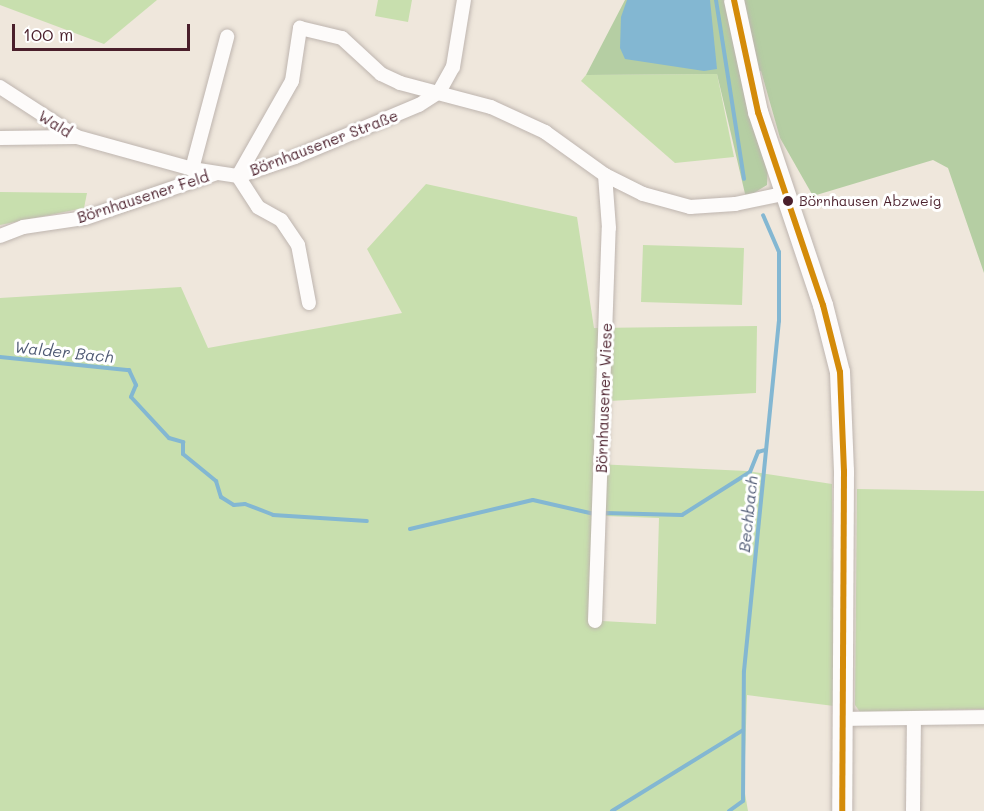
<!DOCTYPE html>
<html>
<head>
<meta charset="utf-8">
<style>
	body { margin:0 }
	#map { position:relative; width:984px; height:811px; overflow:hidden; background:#efe7dc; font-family:Mali,sans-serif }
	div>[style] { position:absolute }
	.green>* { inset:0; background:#c8dfae }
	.forest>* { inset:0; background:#b5cea3 }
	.water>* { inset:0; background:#83b7d2 }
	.stream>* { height:4px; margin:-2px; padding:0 2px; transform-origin:2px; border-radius:2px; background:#83b7d2 }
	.roads { filter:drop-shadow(0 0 2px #beb5af) drop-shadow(0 0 2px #beb5af) }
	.street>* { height:14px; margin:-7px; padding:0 7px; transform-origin:7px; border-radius:7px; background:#fdfbfa }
	.secondary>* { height:20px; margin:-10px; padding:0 10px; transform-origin:10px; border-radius:10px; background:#fdfbfa }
	.bus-1>* { height:6px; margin:-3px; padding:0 3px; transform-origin:3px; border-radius:3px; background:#d48b09 }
	.dots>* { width:16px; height:16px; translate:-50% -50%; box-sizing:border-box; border:3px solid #fff; border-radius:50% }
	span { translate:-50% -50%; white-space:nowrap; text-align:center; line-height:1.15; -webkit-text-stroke:6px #fff; paint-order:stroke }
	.bus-label { font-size:14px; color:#4a1f2b }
	.left { translate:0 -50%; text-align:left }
	.street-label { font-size:15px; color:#4a1f2b }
	.water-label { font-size:16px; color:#4f5a74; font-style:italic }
	.scale { position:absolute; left:12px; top:24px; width:178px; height:27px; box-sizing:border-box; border:3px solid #4a1f2b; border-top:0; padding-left:8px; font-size:18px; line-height:21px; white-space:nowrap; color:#4a1f2b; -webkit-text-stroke:4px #fff; paint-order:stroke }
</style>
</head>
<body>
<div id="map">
	<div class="green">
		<i style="clip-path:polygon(0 0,157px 0,104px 44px,0 5px)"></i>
		<i style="clip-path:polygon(378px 0,412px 0,408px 22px,375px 16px)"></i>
		<i style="clip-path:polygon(717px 74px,734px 157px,675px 163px,581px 81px,586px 75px)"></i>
		<i style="clip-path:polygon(evenodd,426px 184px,577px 217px,594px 328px,757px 326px,756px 393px,609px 401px,596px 464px,747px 471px,832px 484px,834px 706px,747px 695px,744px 788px,748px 811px,0 811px,0 298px,181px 287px,208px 348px,402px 313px,367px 249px,426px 184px,605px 516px,659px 518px,656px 624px,602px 621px,605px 516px)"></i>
		<i style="clip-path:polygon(0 192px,87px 193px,84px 208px,0 225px)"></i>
		<i style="clip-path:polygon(643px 245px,744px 248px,742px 305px,641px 302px)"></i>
		<i style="clip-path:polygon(857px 489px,984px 491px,984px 709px,860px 712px,855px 705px)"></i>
	</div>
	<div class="forest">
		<i style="clip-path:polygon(625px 0,984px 0,984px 273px,948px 168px,933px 160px,813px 196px,780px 138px,761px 71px,742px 74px,768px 161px,767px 185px,746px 198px,717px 74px,586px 75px)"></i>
	</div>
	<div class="water">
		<i style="clip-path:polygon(627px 0,710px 0,717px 69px,704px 71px,625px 59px,620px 48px,621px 17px)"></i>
	</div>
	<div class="stream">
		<i style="left:716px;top:0;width:181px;rotate:81.1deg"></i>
		<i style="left:0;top:357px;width:130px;rotate:5.8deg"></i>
		<i style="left:129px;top:370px;width:17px;rotate:65deg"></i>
		<i style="left:136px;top:385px;width:13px;rotate:113deg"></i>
		<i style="left:131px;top:397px;width:56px;rotate:47.2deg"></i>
		<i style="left:169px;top:438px;width:15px;rotate:16deg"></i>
		<i style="left:183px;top:442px;width:12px;rotate:90deg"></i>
		<i style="left:183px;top:454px;width:43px;rotate:39.3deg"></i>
		<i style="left:216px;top:481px;width:17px;rotate:73deg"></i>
		<i style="left:221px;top:497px;width:15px;rotate:32deg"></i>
		<i style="left:234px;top:505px;width:11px;rotate:-5deg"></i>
		<i style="left:245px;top:504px;width:30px;rotate:21deg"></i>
		<i style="left:273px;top:515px;width:94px;rotate:3.7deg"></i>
		<i style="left:605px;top:513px;width:77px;rotate:1.5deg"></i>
		<i style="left:682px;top:515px;width:80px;rotate:-32.3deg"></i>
		<i style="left:750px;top:472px;width:22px;rotate:-68deg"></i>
		<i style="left:758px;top:452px;width:7px;rotate:-16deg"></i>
		<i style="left:410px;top:529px;width:126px;rotate:-13.3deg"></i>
		<i style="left:533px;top:500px;width:63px;rotate:12.9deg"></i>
		<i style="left:612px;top:811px;width:154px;rotate:-31.7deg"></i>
		<i style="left:729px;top:811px;width:17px;rotate:-36deg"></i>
		<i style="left:743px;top:801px;width:130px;rotate:-89.6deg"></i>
		<i style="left:744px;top:671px;width:352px;rotate:-84.3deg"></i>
		<i style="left:779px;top:321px;width:69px;rotate:-90deg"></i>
		<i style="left:779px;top:252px;width:40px;rotate:-113.4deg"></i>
	</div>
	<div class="roads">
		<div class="street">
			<i style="left:0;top:87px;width:92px;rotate:33deg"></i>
			<i style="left:77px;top:137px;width:119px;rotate:15.5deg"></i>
			<i style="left:192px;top:169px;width:47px;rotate:8.7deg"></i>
			<i style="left:238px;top:176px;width:60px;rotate:-18.4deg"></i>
			<i style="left:295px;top:157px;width:134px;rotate:-22.8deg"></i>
			<i style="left:419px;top:105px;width:24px;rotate:-33deg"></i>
			<i style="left:439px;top:92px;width:29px;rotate:-61deg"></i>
			<i style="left:453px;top:67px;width:68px;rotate:-80.7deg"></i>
			<i style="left:0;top:138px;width:76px;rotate:-0.8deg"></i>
			<i style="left:192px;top:169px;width:137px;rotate:-75.1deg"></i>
			<i style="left:0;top:236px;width:25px;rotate:-21deg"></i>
			<i style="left:23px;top:227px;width:63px;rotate:-8.3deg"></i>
			<i style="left:85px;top:218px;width:139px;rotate:-18.8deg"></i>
			<i style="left:309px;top:303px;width:59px;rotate:-100.7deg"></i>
			<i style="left:298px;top:245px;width:30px;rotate:-124deg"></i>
			<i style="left:281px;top:220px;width:26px;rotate:-151deg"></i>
			<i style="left:258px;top:207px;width:37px;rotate:-123deg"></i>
			<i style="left:238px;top:176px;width:109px;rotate:-60.4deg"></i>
			<i style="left:292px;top:81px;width:54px;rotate:-81.4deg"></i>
			<i style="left:300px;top:28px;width:43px;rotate:13.4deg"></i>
			<i style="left:342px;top:38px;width:53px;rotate:42.7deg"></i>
			<i style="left:381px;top:74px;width:21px;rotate:25deg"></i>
			<i style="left:400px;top:83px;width:94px;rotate:14.8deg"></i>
			<i style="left:491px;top:107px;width:60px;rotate:24.8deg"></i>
			<i style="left:545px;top:132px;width:74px;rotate:35.6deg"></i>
			<i style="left:605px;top:175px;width:42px;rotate:26.6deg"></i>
			<i style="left:643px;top:194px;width:49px;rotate:15.5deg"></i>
			<i style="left:690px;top:207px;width:45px;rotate:-3.8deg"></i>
			<i style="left:735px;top:204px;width:53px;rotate:-11.9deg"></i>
			<i style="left:595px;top:621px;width:393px;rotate:-88deg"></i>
			<i style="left:609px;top:228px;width:53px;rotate:-94.3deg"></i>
			<i style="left:843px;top:719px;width:141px;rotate:-0.8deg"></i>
			<i style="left:913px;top:811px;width:93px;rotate:-89.4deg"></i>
		</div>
		<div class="secondary">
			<i style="left:734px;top:0;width:115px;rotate:77.9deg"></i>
			<i style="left:758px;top:112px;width:204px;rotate:71.4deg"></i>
			<i style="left:823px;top:305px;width:69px;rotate:75.8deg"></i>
			<i style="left:840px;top:372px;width:99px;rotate:87.7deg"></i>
			<i style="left:844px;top:471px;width:340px;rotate:90.3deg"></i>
		</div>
	</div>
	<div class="bus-1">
		<i style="left:734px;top:0;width:115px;rotate:77.9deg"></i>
		<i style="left:758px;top:112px;width:204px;rotate:71.4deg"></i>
		<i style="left:823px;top:305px;width:69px;rotate:75.8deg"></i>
		<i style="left:840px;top:372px;width:99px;rotate:87.7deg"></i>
		<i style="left:844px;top:471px;width:340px;rotate:90.3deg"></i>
	</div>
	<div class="dots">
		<i style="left:788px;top:201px;background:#4a1f2b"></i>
	</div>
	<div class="bus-label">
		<span class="left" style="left:799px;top:201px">Börnhausen Abzweig</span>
	</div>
	<div class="street-label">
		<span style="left:55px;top:124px;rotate:32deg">Wald</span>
		<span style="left:324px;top:143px;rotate:-21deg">Börnhausener Straße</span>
		<span style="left:143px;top:197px;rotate:-18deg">Börnhausener Feld</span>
		<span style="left:604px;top:398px;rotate:-88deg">Börnhausener Wiese</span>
	</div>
	<div class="water-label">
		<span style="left:64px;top:352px;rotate:6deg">Walder Bach</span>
		<span style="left:748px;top:514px;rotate:-84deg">Bechbach</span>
	</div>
	<div class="scale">100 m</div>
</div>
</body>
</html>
